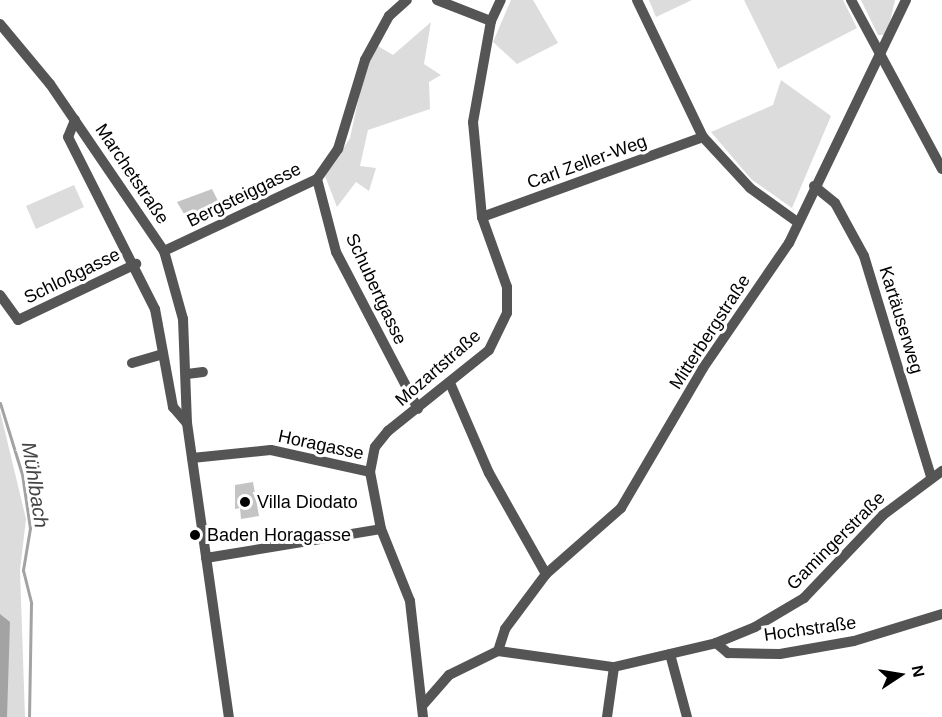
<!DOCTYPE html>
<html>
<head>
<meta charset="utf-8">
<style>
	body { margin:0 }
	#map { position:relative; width:942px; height:717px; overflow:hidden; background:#fff; font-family:Helvetica,sans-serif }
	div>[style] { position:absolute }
	.green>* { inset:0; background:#dcdcdc }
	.water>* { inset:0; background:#a3a3a3 }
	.stream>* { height:3px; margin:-1.5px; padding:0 1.5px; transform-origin:1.5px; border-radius:1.5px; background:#a3a3a3 }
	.building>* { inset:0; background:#c4c4c4 }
	.street>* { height:10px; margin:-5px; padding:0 5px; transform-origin:5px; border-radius:5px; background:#555 }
	.dots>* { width:16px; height:16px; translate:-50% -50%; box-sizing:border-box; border:3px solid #fff; border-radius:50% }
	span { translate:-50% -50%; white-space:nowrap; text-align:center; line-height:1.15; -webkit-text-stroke:6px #fff; paint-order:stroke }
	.street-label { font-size:18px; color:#000 }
	.poi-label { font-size:18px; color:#000 }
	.left { translate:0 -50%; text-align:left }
	.water-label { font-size:20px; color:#444; font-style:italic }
	.north { position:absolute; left:870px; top:645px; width:60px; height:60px; -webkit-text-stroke:4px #fff; paint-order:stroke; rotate:78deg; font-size:16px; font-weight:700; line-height:24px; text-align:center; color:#000 }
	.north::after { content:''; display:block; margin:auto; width:21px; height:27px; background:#000; clip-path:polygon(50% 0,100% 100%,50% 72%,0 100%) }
</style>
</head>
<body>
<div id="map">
	<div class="green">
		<i style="clip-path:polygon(511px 0,533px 0,558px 43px,517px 64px,493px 42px)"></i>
		<i style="clip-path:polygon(649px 0,692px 0,656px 17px)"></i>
		<i style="clip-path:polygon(744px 0,843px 0,857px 28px,778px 69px)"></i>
		<i style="clip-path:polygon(861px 0,895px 0,887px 35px,878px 35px)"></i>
		<i style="clip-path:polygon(431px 22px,424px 64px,441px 75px,429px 82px,430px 109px,368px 130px,360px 166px,376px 168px,369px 191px,356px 182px,337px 207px,325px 176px,350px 138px,366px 65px,378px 46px,393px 55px)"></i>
		<i style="clip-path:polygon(781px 80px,831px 116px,792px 208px,751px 179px,711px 132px,773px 105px)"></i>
		<i style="clip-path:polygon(74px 185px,84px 207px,36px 229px,26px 206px)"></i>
		<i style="clip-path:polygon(0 411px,26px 519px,20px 570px,25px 717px,0 717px)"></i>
	</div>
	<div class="water">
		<i style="clip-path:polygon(0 614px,10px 622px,7px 717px,0 717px)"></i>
	</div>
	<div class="stream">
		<i style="left:0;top:403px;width:74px;rotate:72.8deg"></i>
		<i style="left:22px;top:474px;width:55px;rotate:81.6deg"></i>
		<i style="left:30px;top:528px;width:43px;rotate:99.5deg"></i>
		<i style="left:23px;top:570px;width:34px;rotate:76deg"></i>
		<i style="left:31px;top:603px;width:114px;rotate:91deg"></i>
	</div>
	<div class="building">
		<i style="clip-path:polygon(212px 189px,219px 203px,190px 224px,177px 202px)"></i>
		<i style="clip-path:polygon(253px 482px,259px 516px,241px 519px,240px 508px,235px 509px,235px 485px)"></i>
	</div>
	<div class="street">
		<i style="left:437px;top:0;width:58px;rotate:21.3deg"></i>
		<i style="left:637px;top:0;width:152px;rotate:64.3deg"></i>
		<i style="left:703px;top:137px;width:69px;rotate:47.3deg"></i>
		<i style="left:750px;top:188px;width:57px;rotate:35.7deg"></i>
		<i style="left:851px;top:0;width:192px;rotate:61.7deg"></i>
		<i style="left:0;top:24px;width:78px;rotate:50.2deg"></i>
		<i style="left:50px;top:84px;width:202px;rotate:55.7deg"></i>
		<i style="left:164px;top:251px;width:71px;rotate:74.4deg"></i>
		<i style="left:183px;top:319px;width:104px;rotate:87.8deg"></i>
		<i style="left:187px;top:423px;width:297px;rotate:81.9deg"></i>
		<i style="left:75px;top:120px;width:18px;rotate:112deg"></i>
		<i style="left:68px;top:137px;width:193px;rotate:63.2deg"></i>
		<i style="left:155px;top:309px;width:100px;rotate:79.6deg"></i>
		<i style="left:173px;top:407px;width:21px;rotate:49deg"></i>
		<i style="left:317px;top:179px;width:75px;rotate:75.4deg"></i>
		<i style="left:336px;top:252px;width:177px;rotate:62.4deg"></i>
		<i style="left:814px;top:186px;width:27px;rotate:39deg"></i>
		<i style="left:835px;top:203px;width:60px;rotate:61.3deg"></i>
		<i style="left:864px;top:256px;width:231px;rotate:73.1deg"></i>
		<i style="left:482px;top:217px;width:235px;rotate:-19.9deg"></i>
		<i style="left:164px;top:251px;width:169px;rotate:-25.2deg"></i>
		<i style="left:317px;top:179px;width:37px;rotate:-55deg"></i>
		<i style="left:338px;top:149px;width:93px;rotate:-73.1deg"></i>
		<i style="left:365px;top:60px;width:50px;rotate:-61.4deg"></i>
		<i style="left:389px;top:16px;width:24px;rotate:-42deg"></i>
		<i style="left:0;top:295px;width:31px;rotate:54deg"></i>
		<i style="left:18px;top:320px;width:131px;rotate:-25.4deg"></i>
		<i style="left:132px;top:363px;width:32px;rotate:-16deg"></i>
		<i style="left:187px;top:374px;width:16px;rotate:-7deg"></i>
		<i style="left:450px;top:383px;width:98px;rotate:66.6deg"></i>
		<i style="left:489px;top:473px;width:116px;rotate:60.6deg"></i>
		<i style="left:192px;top:458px;width:79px;rotate:-5.8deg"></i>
		<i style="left:271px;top:450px;width:101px;rotate:12.5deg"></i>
		<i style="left:206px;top:558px;width:177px;rotate:-9.4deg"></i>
		<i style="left:716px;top:643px;width:16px;rotate:40deg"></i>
		<i style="left:728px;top:653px;width:52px;rotate:1.1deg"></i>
		<i style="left:780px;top:654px;width:75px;rotate:-10deg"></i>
		<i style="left:854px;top:641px;width:92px;rotate:-17.1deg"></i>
		<i style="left:498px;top:651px;width:23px;rotate:-72deg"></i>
		<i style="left:505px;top:629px;width:69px;rotate:-53.3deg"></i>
		<i style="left:546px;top:574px;width:100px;rotate:-41.3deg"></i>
		<i style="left:621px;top:508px;width:162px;rotate:-59.6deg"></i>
		<i style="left:703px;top:368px;width:152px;rotate:-55.5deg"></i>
		<i style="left:789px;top:243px;width:270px;rotate:-64.3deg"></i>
		<i style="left:670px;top:654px;width:65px;rotate:74.9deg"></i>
		<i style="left:422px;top:706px;width:41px;rotate:-48.9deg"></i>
		<i style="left:449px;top:675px;width:55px;rotate:-26.1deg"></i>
		<i style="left:498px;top:651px;width:117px;rotate:7.9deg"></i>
		<i style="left:614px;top:667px;width:105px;rotate:-13.2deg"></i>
		<i style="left:716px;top:643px;width:42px;rotate:-22.3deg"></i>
		<i style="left:755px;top:627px;width:57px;rotate:-30.6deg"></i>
		<i style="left:804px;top:598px;width:115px;rotate:-46.4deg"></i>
		<i style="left:883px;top:515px;width:74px;rotate:-36.7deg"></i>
		<i style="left:423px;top:717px;width:117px;rotate:-96.4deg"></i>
		<i style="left:410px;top:601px;width:78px;rotate:-111.9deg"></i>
		<i style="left:381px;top:529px;width:58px;rotate:-100.9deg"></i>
		<i style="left:370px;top:472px;width:25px;rotate:-79deg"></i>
		<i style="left:375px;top:447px;width:21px;rotate:-51deg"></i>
		<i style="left:388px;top:431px;width:129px;rotate:-38.7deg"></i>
		<i style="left:489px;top:350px;width:41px;rotate:-64.1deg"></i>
		<i style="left:507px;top:313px;width:26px;rotate:-90deg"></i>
		<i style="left:507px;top:287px;width:74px;rotate:-109.7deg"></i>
		<i style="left:482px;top:217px;width:95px;rotate:-95.4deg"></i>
		<i style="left:473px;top:122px;width:103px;rotate:-79.9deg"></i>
		<i style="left:491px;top:21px;width:23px;rotate:-65deg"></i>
		<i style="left:607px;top:717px;width:50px;rotate:-82deg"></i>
	</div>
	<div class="dots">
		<i style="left:245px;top:502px;background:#000"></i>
		<i style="left:195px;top:535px;background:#000"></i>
	</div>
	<div class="street-label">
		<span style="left:587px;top:162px;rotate:-20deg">Carl Zeller-Weg</span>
		<span style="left:132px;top:174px;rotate:56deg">Marchetstraße</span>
		<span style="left:244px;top:195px;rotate:-26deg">Bergsteiggasse</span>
		<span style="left:72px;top:276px;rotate:-26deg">Schloßgasse</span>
		<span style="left:376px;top:289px;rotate:65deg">Schubertgasse</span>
		<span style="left:901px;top:320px;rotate:73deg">Kartäuserweg</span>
		<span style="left:710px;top:332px;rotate:-57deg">Mitterbergstraße</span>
		<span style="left:438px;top:368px;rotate:-41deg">Mozartstraße</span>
		<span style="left:321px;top:445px;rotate:12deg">Horagasse</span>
		<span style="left:836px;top:541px;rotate:-45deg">Gamingerstraße</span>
		<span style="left:810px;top:629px;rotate:-8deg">Hochstraße</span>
	</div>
	<div class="poi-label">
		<span class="left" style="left:257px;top:502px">Villa Diodato</span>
		<span class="left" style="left:207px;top:535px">Baden Horagasse</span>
	</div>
	<div class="water-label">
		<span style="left:35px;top:485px;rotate:81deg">Mühlbach</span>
	</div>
	<div class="north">N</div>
</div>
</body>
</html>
